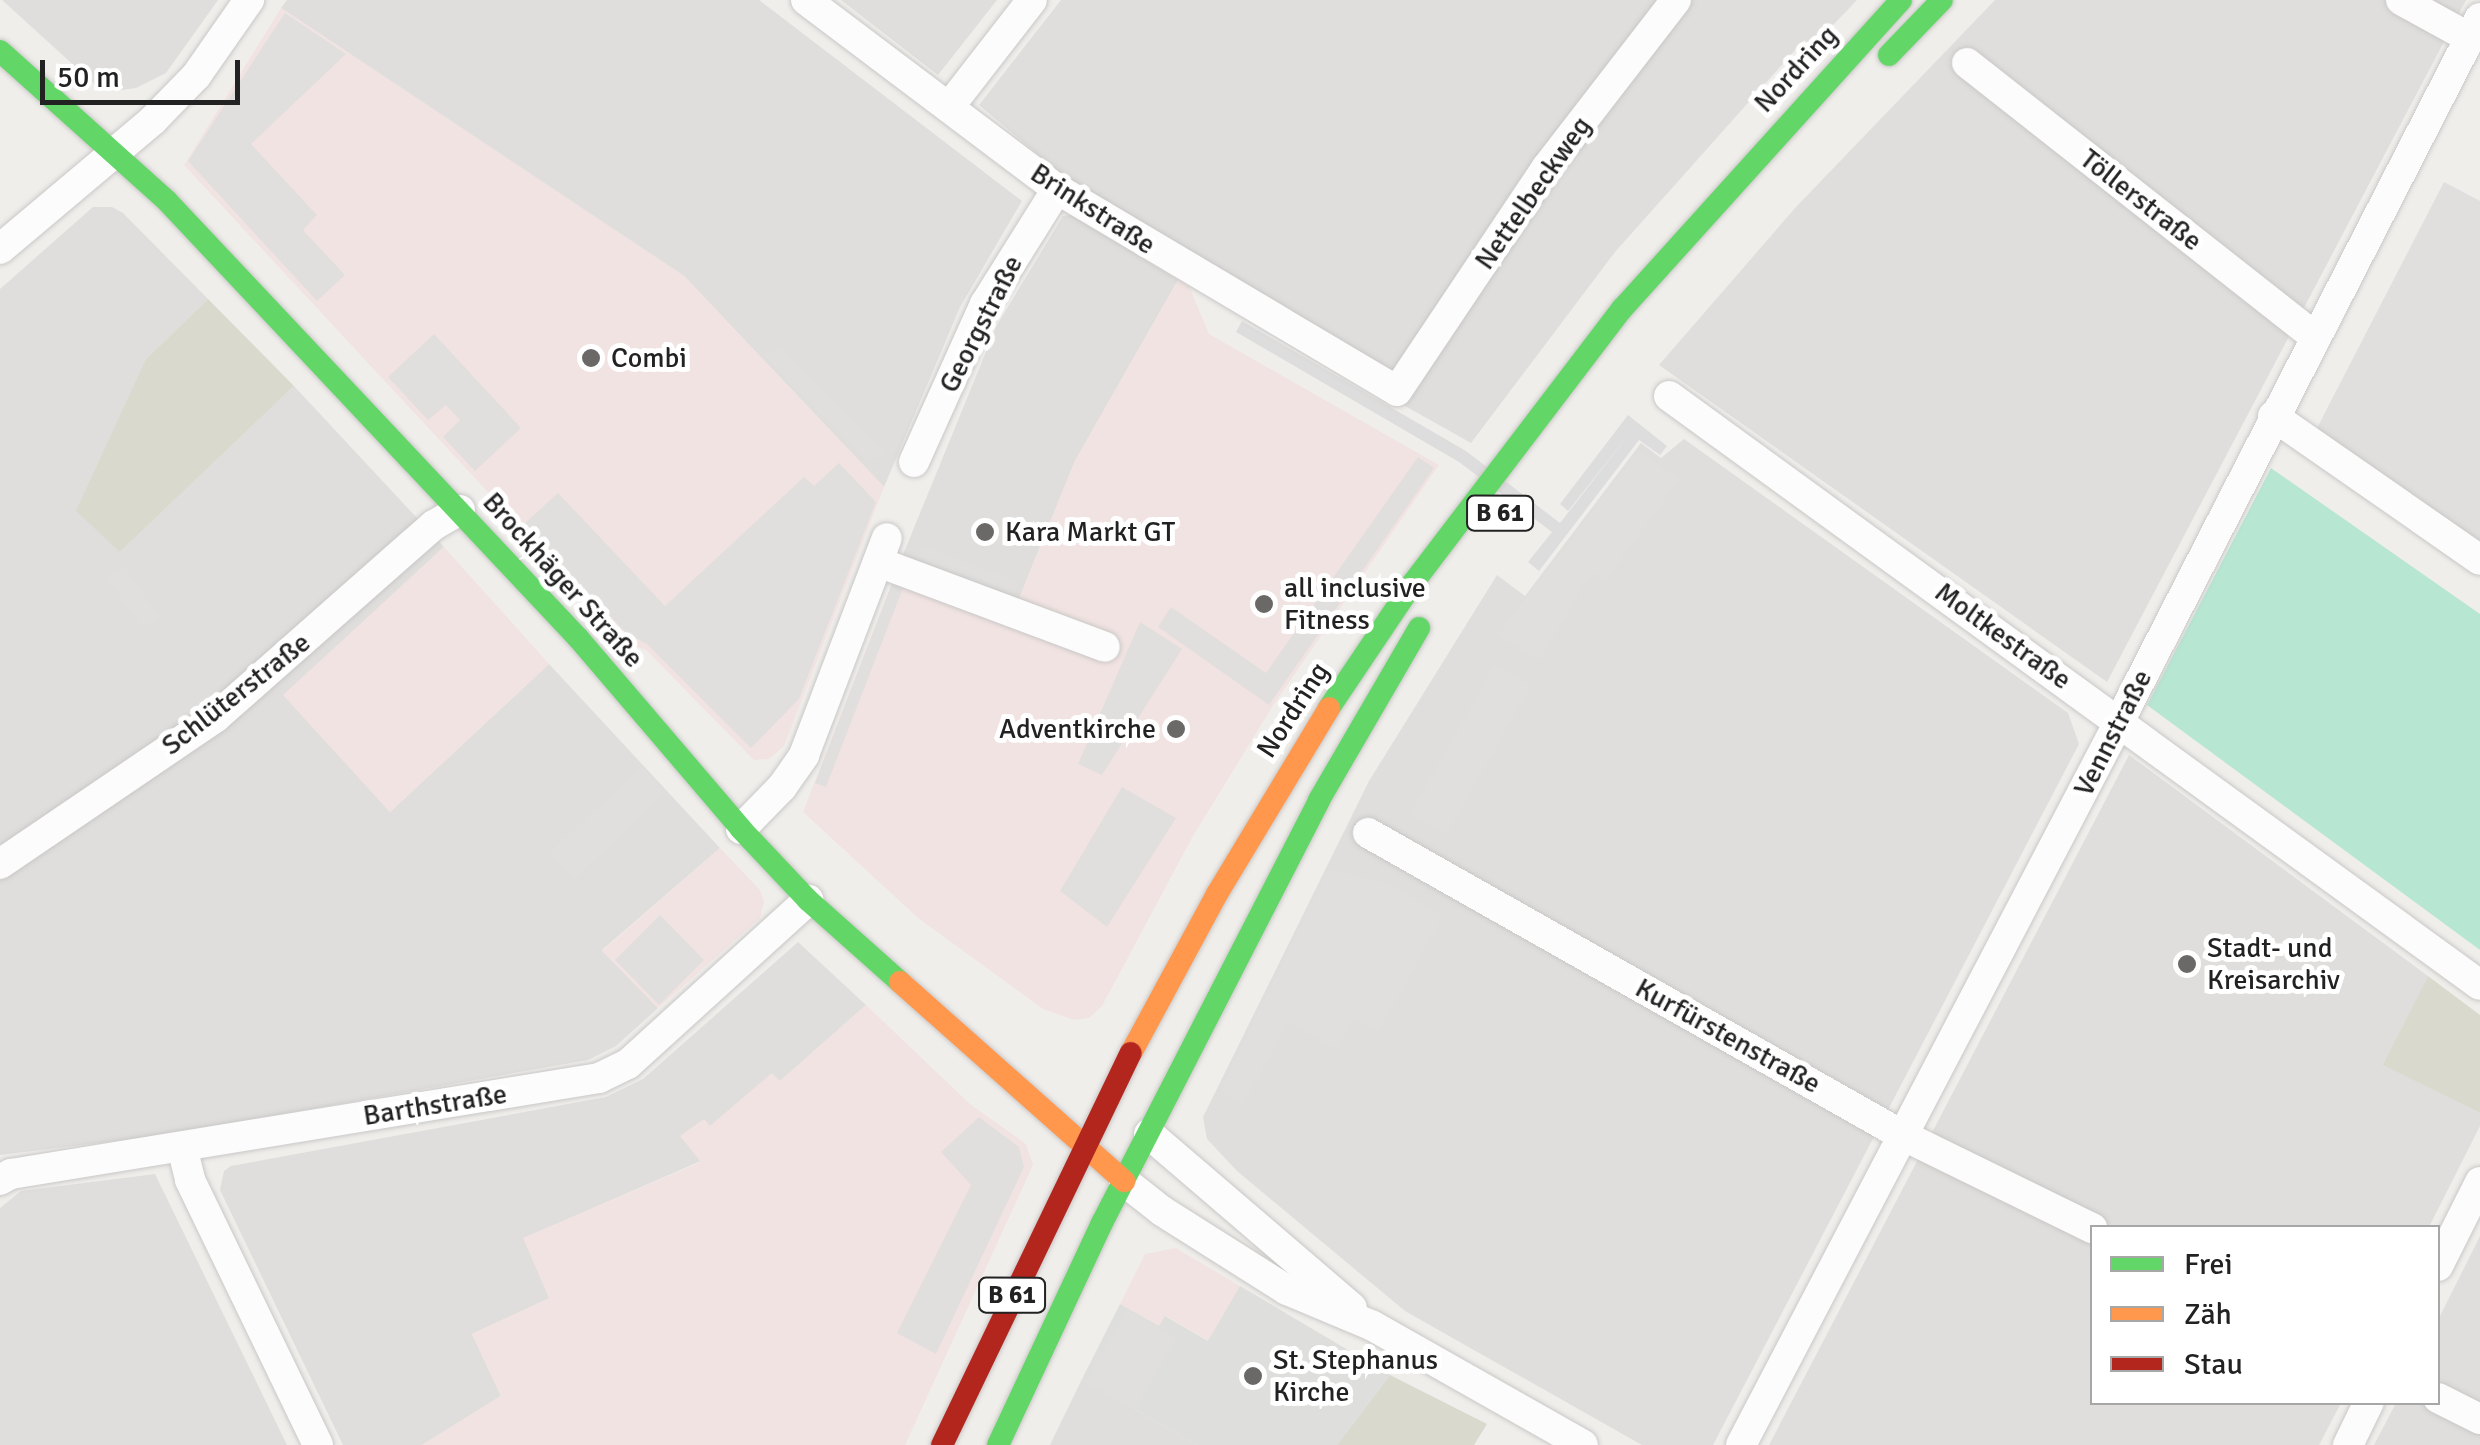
<!DOCTYPE html>
<html>
<head>
<meta charset="utf-8">
<style>
	body { margin:0 }
	#map { position:relative; width:2480px; height:1445px; overflow:hidden; background:#f0eeeb; font-family:Signika,sans-serif }
	div>[style] { position:absolute }
	.residential>* { inset:0; background:#dfdedc }
	.commercial>* { inset:0; background:#f1e3e1 }
	.religious>* { inset:0; background:#dededc }
	.construction>* { inset:0; background:#d9d9cd }
	.pitch>* { inset:0; background:#b7e6d2 }
	.parking>* { inset:0; background:#e0dfde }
	.pier>* { inset:0; background:#dedddd }
	.roads { filter:drop-shadow(0 0 2px #c9c8c7) drop-shadow(0 0 2px #c9c8c7) }
	.street>* { height:30px; margin:-15px; padding:0 15px; transform-origin:15px; border-radius:15px; background:#fdfcfc }
	.fast>* { height:22px; margin:-11px; padding:0 11px; transform-origin:11px; border-radius:11px; background:#63d668 }
	.slow>* { height:22px; margin:-11px; padding:0 11px; transform-origin:11px; border-radius:11px; background:#ff974d }
	.jam>* { height:22px; margin:-11px; padding:0 11px; transform-origin:11px; border-radius:11px; background:#b3261e }
	.dots>* { width:28px; height:28px; translate:-50% -50%; box-sizing:border-box; border:5px solid #fff; border-radius:50% }
	span { translate:-50% -50%; white-space:nowrap; text-align:center; line-height:1.15; -webkit-text-stroke:10px #fff; paint-order:stroke }
	.shield-label span { padding:2px 8px; background:#fff; border:2px solid; border-radius:8px; -webkit-text-stroke-width:0 }
	.shield-label { font-size:25px; color:#222; font-weight:700 }
	.street-label { font-size:28px; color:#222 }
	.poi-label { font-size:28px; color:#222 }
	.left { translate:0 -50%; text-align:left }
	.right { translate:-100% -50%; text-align:right }
	.legend { position:absolute; left:2090px; top:1225px; width:350px; height:180px; box-sizing:border-box; background:#fff; border:2px solid #a7a7a7; margin:0; padding:12px 18px; list-style:none; font-size:30px; color:#222 }
	.legend li { display:flex; align-items:center; gap:20px; height:50px }
	.legend b { width:50px; border:2px solid #a7a7a7 }
	.scale { position:absolute; left:40px; top:60px; width:200px; height:45px; box-sizing:border-box; border:5px solid #222; border-top:0; padding-left:12px; font-size:30px; line-height:35px; white-space:nowrap; color:#222; -webkit-text-stroke:8px #fff; paint-order:stroke }
</style>
</head>
<body>
<div id="map">
	<div class="residential">
		<i style="clip-path:polygon(2px 0,218px 0,166px 73px,136px 88px,114px 91px,100px 89px)"></i>
		<i style="clip-path:polygon(287px 0,759px 0,1022px 201px,960px 307px,884px 487px,684px 276px,281px 8px)"></i>
		<i style="clip-path:polygon(841px 0,997px 0,938px 75px)"></i>
		<i style="clip-path:polygon(1061px 0,1857px 0,1813px 46px,1804px 40px,1615px 252px,1471px 443px,1357px 379px,1067px 179px,979px 105px)"></i>
		<i style="clip-path:polygon(1995px 0,2466px 0,2107px 682px,1659px 365px,1796px 207px)"></i>
		<i style="clip-path:polygon(93px 207px,112px 207px,123px 213px,208px 299px,146px 359px,120px 552px,294px 386px,444px 547px,284px 695px,390px 812px,549px 664px,720px 848px,602px 950px,658px 1008px,616px 1046px,588px 1060px,163px 1135px,0 1155px,0 289px)"></i>
		<i style="clip-path:polygon(1071px 215px,1178px 280px,1075px 461px,1016px 606px,900px 562px,997px 325px,1063px 216px)"></i>
		<i style="clip-path:polygon(1684px 439px,2068px 713px,2079px 744px,1713px 1445px,1642px 1445px,1405px 1311px,1237px 1171px,1207px 1139px,1203px 1117px,1369px 781px,1497px 575px,1525px 596px,1641px 443px,1661px 458px)"></i>
		<i style="clip-path:polygon(2129px 755px,2428px 976px,2384px 1065px,2480px 1113px,2480px 1126px,2429px 1227px,2092px 1228px,2092px 1402px,2341px 1403px,2319px 1445px,1769px 1445px)"></i>
		<i style="clip-path:polygon(798px 942px,866px 1005px,779px 1082px,772px 1074px,709px 1127px,703px 1120px,681px 1136px,701px 1161px,524px 1238px,550px 1298px,472px 1334px,501px 1396px,422px 1445px,343px 1445px,220px 1190px,224px 1171px,231px 1166px,606px 1097px,643px 1079px)"></i>
		<i style="clip-path:polygon(155px 1174px,287px 1445px,0 1445px,0 1208px,21px 1191px)"></i>
		<i style="clip-path:polygon(2480px 1236px,2480px 1445px,2374px 1445px,2396px 1403px,2438px 1402px,2438px 1320px)"></i>
		<i style="clip-path:polygon(1082px 1379px,1197px 1445px,1050px 1445px)"></i>
	</div>
	<div class="commercial">
		<i style="clip-path:polygon(281px 8px,684px 276px,884px 487px,784px 746px,769px 759px,754px 760px,646px 650px,629px 644px,184px 165px)"></i>
		<i style="clip-path:polygon(1178px 280px,1189px 286px,1209px 334px,1439px 465px,1274px 704px,1193px 836px,1102px 1006px,1089px 1018px,1074px 1020px,1043px 1009px,918px 918px,803px 812px,900px 562px,1016px 606px,1075px 461px)"></i>
		<i style="clip-path:polygon(444px 547px,549px 664px,390px 812px,283px 695px)"></i>
		<i style="clip-path:polygon(720px 848px,760px 890px,764px 902px,760px 918px,658px 1008px,602px 951px)"></i>
		<i style="clip-path:polygon(866px 1005px,970px 1104px,1026px 1144px,1033px 1165px,905px 1445px,422px 1445px,501px 1396px,472px 1334px,549px 1298px,523px 1238px,701px 1162px,680px 1136px,704px 1119px,710px 1126px,772px 1073px,780px 1081px)"></i>
		<i style="clip-path:polygon(1176px 1248px,1240px 1286px,1209px 1341px,1166px 1316px,1159px 1326px,1120px 1304px,1145px 1254px)"></i>
	</div>
	<div class="religious">
		<i style="clip-path:polygon(1240px 1286px,1390px 1375px,1337px 1445px,1197px 1445px,1082px 1379px,1120px 1304px,1159px 1326px,1165px 1316px,1208px 1341px)"></i>
	</div>
	<div class="construction">
		<i style="clip-path:polygon(208px 299px,294px 386px,120px 552px,76px 511px,146px 359px)"></i>
		<i style="clip-path:polygon(2428px 976px,2480px 1015px,2480px 1113px,2383px 1065px)"></i>
		<i style="clip-path:polygon(1390px 1375px,1487px 1424px,1474px 1445px,1337px 1445px)"></i>
	</div>
	<div class="pitch">
		<i style="clip-path:polygon(2271px 468px,2480px 614px,2480px 950px,2147px 705px)"></i>
	</div>
	<div class="parking">
		<i style="clip-path:polygon(285px 13px,346px 54px,251px 144px,317px 215px,303px 230px,345px 275px,317px 301px,188px 161px)"></i>
		<i style="clip-path:polygon(2444px 182px,2480px 201px,2480px 544px,2316px 430px)"></i>
		<i style="clip-path:polygon(434px 334px,521px 428px,475px 471px,443px 437px,460px 420px,446px 405px,428px 420px,388px 377px)"></i>
		<i style="clip-path:polygon(780px 348px,885px 454px,867px 462px,764px 355px)"></i>
		<i style="clip-path:polygon(1639px 451px,1679px 479px,1606px 580px,1591px 572px,1540px 660px,1498px 635px)"></i>
		<i style="clip-path:polygon(1418px 457px,1434px 468px,1269px 705px,1158px 627px,1171px 607px,1266px 673px)"></i>
		<i style="clip-path:polygon(839px 463px,876px 502px,799px 699px,751px 748px,647px 644px,625px 632px,524px 524px,558px 493px,665px 606px,804px 477px,814px 486px)"></i>
		<i style="clip-path:polygon(923px 545px,1019px 583px,1012px 601px,916px 563px)"></i>
		<i style="clip-path:polygon(125px 567px,159px 617px,143px 628px,108px 579px)"></i>
		<i style="clip-path:polygon(892px 584px,903px 588px,826px 787px,815px 783px)"></i>
		<i style="clip-path:polygon(1140px 622px,1182px 649px,1102px 775px,1078px 764px)"></i>
		<i style="clip-path:polygon(1495px 665px,1531px 685px,1446px 835px,1410px 814px)"></i>
		<i style="clip-path:polygon(641px 767px,665px 793px,575px 878px,550px 852px)"></i>
		<i style="clip-path:polygon(1122px 787px,1176px 818px,1107px 927px,1060px 891px)"></i>
		<i style="clip-path:polygon(1329px 869px,1391px 885px,1443px 916px,1378px 1033px,1353px 1019px,1336px 1049px,1288px 1022px,1242px 1105px,1220px 1092px)"></i>
		<i style="clip-path:polygon(660px 915px,704px 960px,659px 1005px,615px 960px)"></i>
		<i style="clip-path:polygon(979px 1117px,1019px 1147px,1024px 1167px,936px 1354px,897px 1333px,971px 1185px,941px 1152px)"></i>
		<i style="clip-path:polygon(1127px 1310px,1176px 1338px,1136px 1408px,1087px 1380px)"></i>
	</div>
	<div class="pier">
		<i style="clip-path:polygon(1242px 321px,1466px 451px,1560px 523px,1630px 433px,1568px 511px,1560px 504px,1628px 415px,1667px 446px,1660px 455px,1639px 440px,1539px 571px,1528px 562px,1552px 532px,1459px 462px,1236px 332px)"></i>
	</div>
	<div class="roads">
		<div class="street">
			<i style="left:806px;top:0;width:314px;rotate:37deg"></i>
			<i style="left:1057px;top:189px;width:395px;rotate:30.7deg"></i>
			<i style="left:1397px;top:391px;width:270px;rotate:-56.2deg"></i>
			<i style="left:1547px;top:167px;width:211px;rotate:-52.3deg"></i>
			<i style="left:2401px;top:0;width:79px;rotate:28.8deg"></i>
			<i style="left:1967px;top:63px;width:442px;rotate:38.2deg"></i>
			<i style="left:949px;top:107px;width:135px;rotate:-52.2deg"></i>
			<i style="left:0;top:249px;width:200px;rotate:-40.1deg"></i>
			<i style="left:153px;top:120px;width:62px;rotate:-45.7deg"></i>
			<i style="left:196px;top:76px;width:93px;rotate:-55.1deg"></i>
			<i style="left:1669px;top:396px;width:1002px;rotate:35.99deg"></i>
			<i style="left:2273px;top:416px;width:252px;rotate:34.8deg"></i>
			<i style="left:914px;top:462px;width:173px;rotate:-65.8deg"></i>
			<i style="left:985px;top:304px;width:136px;rotate:-57.9deg"></i>
			<i style="left:878px;top:562px;width:242px;rotate:20.5deg"></i>
			<i style="left:741px;top:829px;width:59px;rotate:-45.7deg"></i>
			<i style="left:782px;top:787px;width:39px;rotate:-55deg"></i>
			<i style="left:804px;top:755px;width:232px;rotate:-69.1deg"></i>
			<i style="left:1368px;top:833px;width:613px;rotate:29.49deg"></i>
			<i style="left:1902px;top:1135px;width:212px;rotate:26.1deg"></i>
			<i style="left:0;top:864px;width:261px;rotate:-34.2deg"></i>
			<i style="left:216px;top:717px;width:290px;rotate:-41.4deg"></i>
			<i style="left:434px;top:525px;width:30px;rotate:-30deg"></i>
			<i style="left:1149px;top:1134px;width:267px;rotate:40.6deg"></i>
			<i style="left:182px;top:1147px;width:34px;rotate:76deg"></i>
			<i style="left:190px;top:1180px;width:294px;rotate:64.2deg"></i>
			<i style="left:0;top:1180px;width:13px;rotate:-29deg"></i>
			<i style="left:11px;top:1174px;width:596px;rotate:-9.27deg"></i>
			<i style="left:599px;top:1078px;width:32px;rotate:-26deg"></i>
			<i style="left:628px;top:1064px;width:244px;rotate:-42.3deg"></i>
			<i style="left:1124px;top:1181px;width:48px;rotate:38.3deg"></i>
			<i style="left:1162px;top:1211px;width:148px;rotate:32.3deg"></i>
			<i style="left:1287px;top:1290px;width:93px;rotate:22.7deg"></i>
			<i style="left:1373px;top:1326px;width:241px;rotate:29.5deg"></i>
			<i style="left:2438px;top:1266px;width:94px;rotate:-63.4deg"></i>
			<i style="left:2438px;top:1398px;width:47px;rotate:26.6deg"></i>
			<i style="left:1741px;top:1445px;width:818px;rotate:-62.4deg"></i>
			<i style="left:2120px;top:720px;width:789px;rotate:-62.85deg"></i>
			<i style="left:2348px;top:1445px;width:48px;rotate:-64deg"></i>
		</div>
		<div class="fast">
			<i style="left:0;top:51px;width:224px;rotate:41.9deg"></i>
			<i style="left:167px;top:201px;width:601px;rotate:46.75deg"></i>
			<i style="left:579px;top:639px;width:250px;rotate:49.5deg"></i>
			<i style="left:741px;top:829px;width:98px;rotate:46.7deg"></i>
			<i style="left:808px;top:900px;width:123px;rotate:41.7deg"></i>
			<i style="left:1889px;top:55px;width:76px;rotate:-46.1deg"></i>
			<i style="left:1329px;top:708px;width:151px;rotate:-56.1deg"></i>
			<i style="left:1413px;top:583px;width:345px;rotate:-52.7deg"></i>
			<i style="left:1622px;top:309px;width:416px;rotate:-47.9deg"></i>
			<i style="left:998px;top:1445px;width:245px;rotate:-64.9deg"></i>
			<i style="left:1102px;top:1223px;width:475px;rotate:-62.8deg"></i>
			<i style="left:1319px;top:800px;width:199px;rotate:-59.8deg"></i>
		</div>
		<div class="slow">
			<i style="left:900px;top:982px;width:300px;rotate:41.6deg"></i>
			<i style="left:1131px;top:1053px;width:181px;rotate:-61.6deg"></i>
			<i style="left:1217px;top:894px;width:217px;rotate:-58.9deg"></i>
		</div>
		<div class="jam">
			<i style="left:942px;top:1445px;width:435px;rotate:-64.3deg"></i>
		</div>
	</div>
	<div class="dots">
		<i style="left:591px;top:358px;background:#6a6968"></i>
		<i style="left:985px;top:532px;background:#6a6968"></i>
		<i style="left:1264px;top:604px;background:#6a6968"></i>
		<i style="left:1176px;top:729px;background:#6a6968"></i>
		<i style="left:2187px;top:964px;background:#6a6968"></i>
		<i style="left:1253px;top:1376px;background:#6a6968"></i>
	</div>
	<div class="shield-label">
		<span style="left:1500px;top:513px">B 61</span>
		<span style="left:1012px;top:1295px">B 61</span>
	</div>
	<div class="street-label">
		<span style="left:1796px;top:69px;rotate:-47deg">Nordring</span>
		<span style="left:1533px;top:193px;rotate:-55deg">Nettelbeckweg</span>
		<span style="left:2141px;top:200px;rotate:38deg">Töllerstraße</span>
		<span style="left:1093px;top:209px;rotate:33deg">Brinkstraße</span>
		<span style="left:981px;top:324px;rotate:-63deg">Georgstraße</span>
		<span style="left:563px;top:580px;rotate:48deg">Brockhäger Straße</span>
		<span style="left:2003px;top:636px;rotate:36deg">Moltkestraße</span>
		<span style="left:236px;top:694px;rotate:-38deg">Schlüterstraße</span>
		<span style="left:1293px;top:710px;rotate:-57deg">Nordring</span>
		<span style="left:2113px;top:733px;rotate:-63deg">Vennstraße</span>
		<span style="left:1728px;top:1036px;rotate:29deg">Kurfürstenstraße</span>
		<span style="left:435px;top:1105px;rotate:-9deg">Barthstraße</span>
	</div>
	<div class="poi-label">
		<span class="left" style="left:611px;top:358px">Combi</span>
		<span class="left" style="left:1005px;top:532px">Kara Markt GT</span>
		<span class="left" style="left:1284px;top:604px">all inclusive<br>Fitness</span>
		<span class="right" style="left:1156px;top:729px">Adventkirche</span>
		<span class="left" style="left:2207px;top:964px">Stadt- und<br>Kreisarchiv</span>
		<span class="left" style="left:1273px;top:1376px">St. Stephanus<br>Kirche</span>
	</div>
	<ul class="legend">
	<li><b style="height:12px;background:#63d668"></b>Frei</li>
	<li><b style="height:12px;background:#ff974d"></b>Zäh</li>
	<li><b style="height:12px;background:#b3261e"></b>Stau</li>
	</ul>
	<div class="scale">50 m</div>
</div>
</body>
</html>
